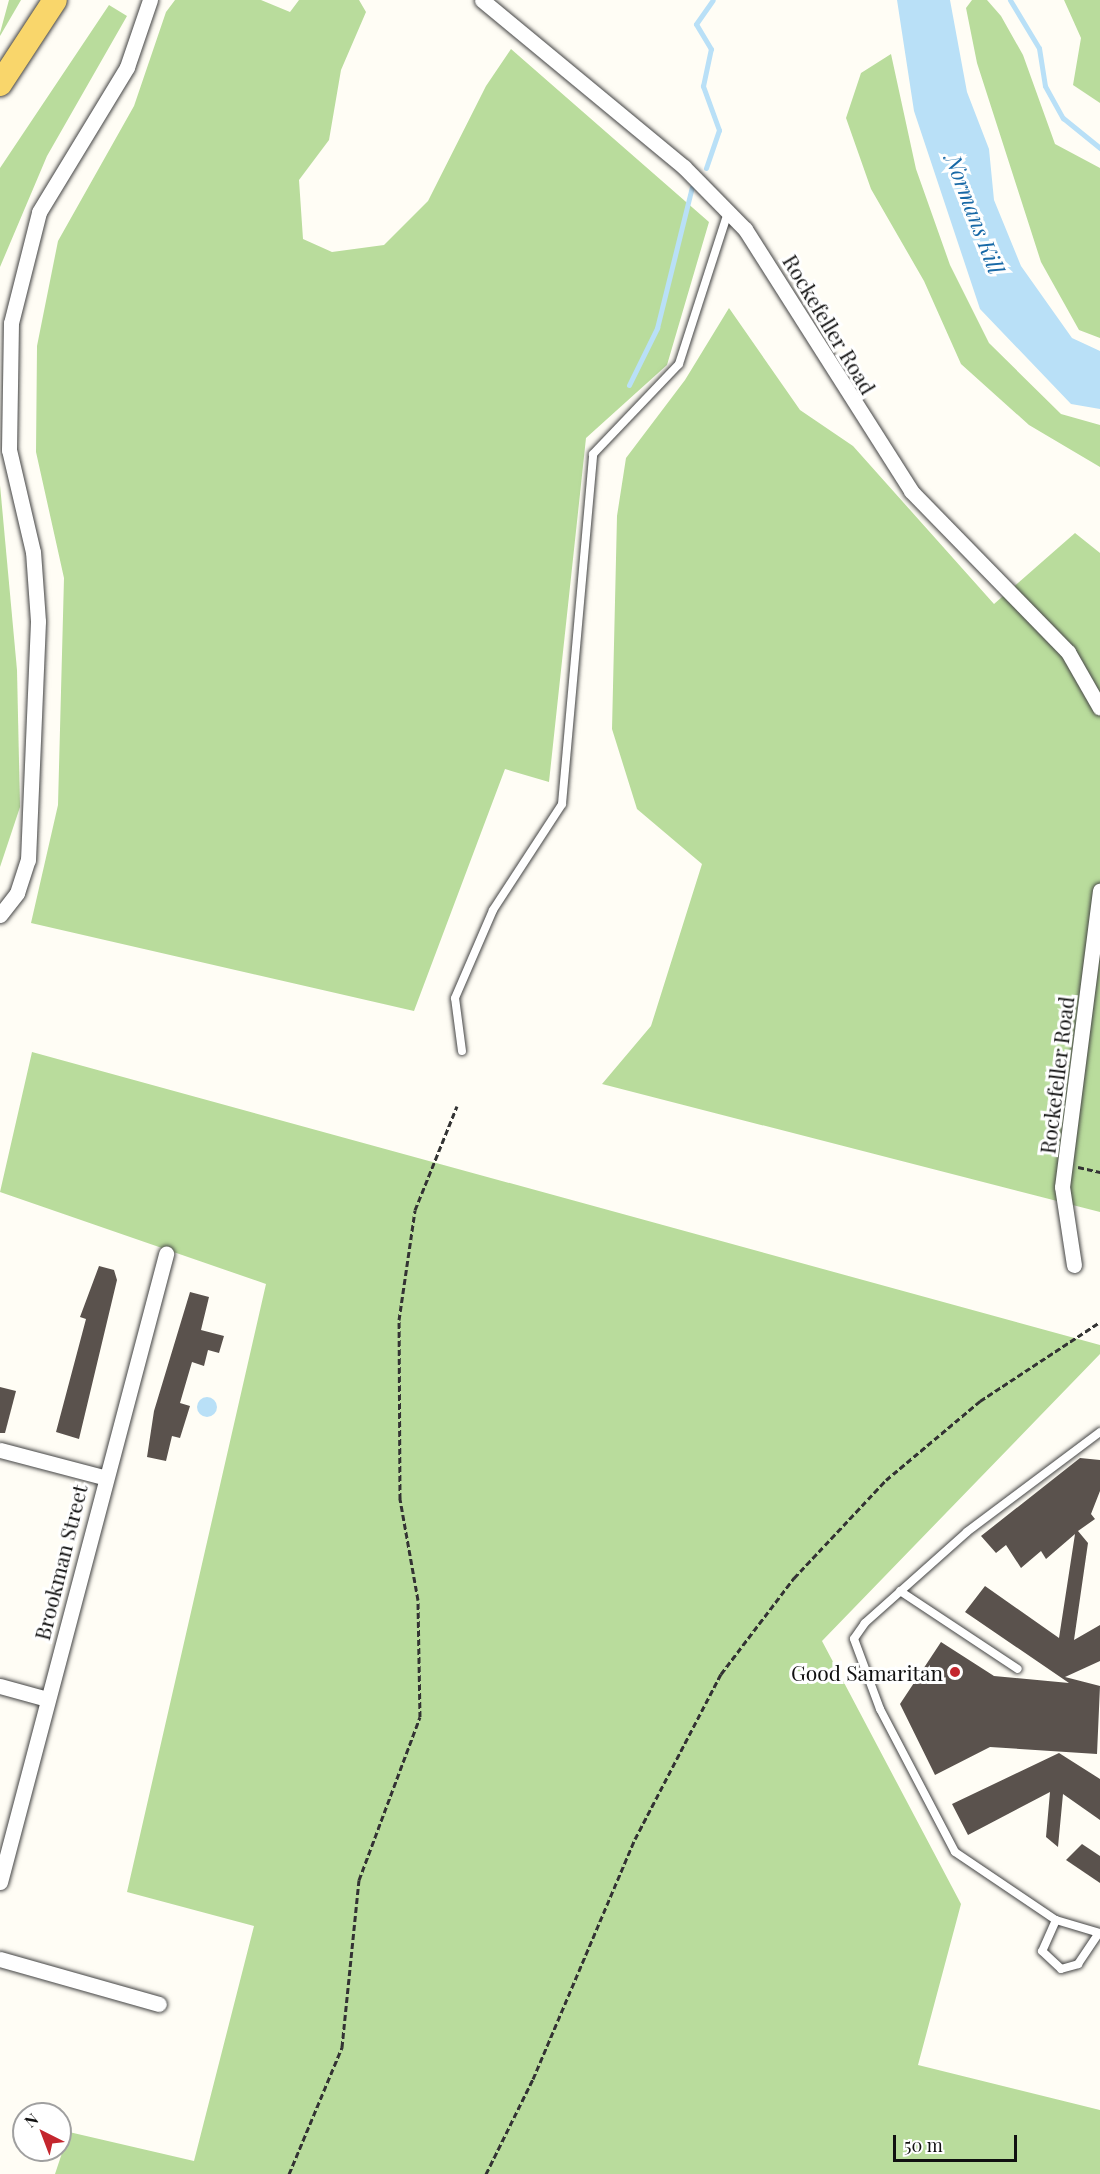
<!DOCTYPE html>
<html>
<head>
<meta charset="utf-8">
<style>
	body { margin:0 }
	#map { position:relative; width:1100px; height:2174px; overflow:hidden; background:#fffdf5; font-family:"Playfair Display",serif }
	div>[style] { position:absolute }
	.forest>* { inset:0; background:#b9dc9c }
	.water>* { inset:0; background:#b9e0f7 }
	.round { border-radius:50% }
	.stream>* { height:5px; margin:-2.5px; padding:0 2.5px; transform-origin:2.5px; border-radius:2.5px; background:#b9e0f7 }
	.building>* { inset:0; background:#5a524d }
	.path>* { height:3px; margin-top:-1.5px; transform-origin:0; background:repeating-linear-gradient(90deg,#333 0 6px,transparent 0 9px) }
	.roads { filter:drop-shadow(0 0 2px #444) drop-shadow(0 0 2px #444) }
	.service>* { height:8px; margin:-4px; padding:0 4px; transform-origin:4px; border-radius:4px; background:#fff }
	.minor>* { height:15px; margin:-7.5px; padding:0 7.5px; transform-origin:7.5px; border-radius:7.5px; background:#fff }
	.primary>* { height:24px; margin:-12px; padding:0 12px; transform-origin:12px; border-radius:12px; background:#f9d66b }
	.dots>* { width:16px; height:16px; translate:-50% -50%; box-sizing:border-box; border:3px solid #fff; border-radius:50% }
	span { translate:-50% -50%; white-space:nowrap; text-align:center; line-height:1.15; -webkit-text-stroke:6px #fff; paint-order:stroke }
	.street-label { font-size:21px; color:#111 }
	.poi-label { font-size:21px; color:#111 }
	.right { translate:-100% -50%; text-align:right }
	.water-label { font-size:22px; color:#1768a6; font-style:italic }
	.north { position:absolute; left:12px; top:2102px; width:60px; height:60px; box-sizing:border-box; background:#fff; border:2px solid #a0a0a0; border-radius:50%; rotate:318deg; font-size:16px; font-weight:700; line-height:24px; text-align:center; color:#111 }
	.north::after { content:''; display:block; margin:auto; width:21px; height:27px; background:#c4262e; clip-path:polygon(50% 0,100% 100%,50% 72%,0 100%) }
	.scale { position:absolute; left:893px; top:2135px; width:124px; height:27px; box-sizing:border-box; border:3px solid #111; border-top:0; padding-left:8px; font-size:18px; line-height:21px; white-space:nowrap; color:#111; -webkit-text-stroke:4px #fff; paint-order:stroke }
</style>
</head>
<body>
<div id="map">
	<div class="forest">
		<i style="clip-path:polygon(9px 0,21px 0,0 36px,0 33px)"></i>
		<i style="clip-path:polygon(175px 0,261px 0,290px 12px,299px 0,359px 0,366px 12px,341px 70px,329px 140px,299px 180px,303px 239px,332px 252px,384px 245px,428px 201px,486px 86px,511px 49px,709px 222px,667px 365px,586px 438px,549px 782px,505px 769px,414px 1011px,31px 923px,58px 805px,64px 578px,36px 452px,37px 346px,58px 241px,134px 106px,166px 12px)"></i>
		<i style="clip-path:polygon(972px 0,987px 0,1001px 16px,1023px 55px,1055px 144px,1100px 168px,1100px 338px,1079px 330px,1041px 262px,977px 63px,966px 8px)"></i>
		<i style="clip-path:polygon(1064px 0,1100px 0,1100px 103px,1073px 85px,1081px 38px)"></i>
		<i style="clip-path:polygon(109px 5px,127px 16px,47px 156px,0 267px,0 168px)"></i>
		<i style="clip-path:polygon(891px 54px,916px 169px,950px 265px,989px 343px,1061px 414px,1100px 425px,1100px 467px,1029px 425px,961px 364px,924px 281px,871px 189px,846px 118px,861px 73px)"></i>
		<i style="clip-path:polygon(729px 308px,800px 410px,853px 446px,994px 604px,1075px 533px,1100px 553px,1100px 1212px,602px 1084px,651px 1026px,702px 864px,637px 809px,612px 729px,617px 516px,626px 458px,685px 380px)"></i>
		<i style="clip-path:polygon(0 485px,17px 670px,20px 807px,0 867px)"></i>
		<i style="clip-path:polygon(32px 1052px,1100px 1345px,1100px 1354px,822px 1641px,961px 1904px,918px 2065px,1100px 2110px,1100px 2174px,55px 2174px,69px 2132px,194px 2161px,254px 1926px,127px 1892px,266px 1284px,0 1192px)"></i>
	</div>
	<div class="water">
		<i style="clip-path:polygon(897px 0,950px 0,967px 92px,989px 149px,994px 200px,1021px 266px,1072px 338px,1100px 351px,1100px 409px,1071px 404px,980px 309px,914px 111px)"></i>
		<i class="round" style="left:197px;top:1397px;width:20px;height:20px"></i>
	</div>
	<div class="stream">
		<i style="left:1010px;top:0;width:56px;rotate:58.9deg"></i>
		<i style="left:1039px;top:48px;width:38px;rotate:81deg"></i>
		<i style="left:1045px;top:86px;width:37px;rotate:61deg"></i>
		<i style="left:1063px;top:118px;width:48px;rotate:39deg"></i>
		<i style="left:706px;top:168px;width:40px;rotate:-71.1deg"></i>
		<i style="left:719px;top:130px;width:47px;rotate:-110deg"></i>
		<i style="left:703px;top:86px;width:38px;rotate:-78deg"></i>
		<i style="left:711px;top:49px;width:29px;rotate:-121deg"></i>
		<i style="left:696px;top:24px;width:29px;rotate:-55deg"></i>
		<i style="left:629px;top:385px;width:64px;rotate:-63.8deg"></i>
		<i style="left:657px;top:328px;width:145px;rotate:-76.1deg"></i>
	</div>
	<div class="building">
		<i style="clip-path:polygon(99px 1266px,114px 1270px,117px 1280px,79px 1439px,56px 1432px,86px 1319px,80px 1317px)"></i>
		<i style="clip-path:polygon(190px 1292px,209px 1297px,201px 1330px,224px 1336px,219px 1353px,208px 1350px,204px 1366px,192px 1362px,180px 1403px,190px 1406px,180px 1438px,172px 1436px,166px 1461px,147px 1457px,154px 1411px)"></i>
		<i style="clip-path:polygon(0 1387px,16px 1391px,5px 1433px,0 1433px)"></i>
		<i style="clip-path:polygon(1080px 1458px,1100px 1460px,1100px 1491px,1091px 1514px,1095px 1519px,1078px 1531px,1088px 1543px,1074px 1640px,1100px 1625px,1100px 1661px,1065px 1677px,1100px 1686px,1097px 1754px,990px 1747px,935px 1775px,900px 1704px,941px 1642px,994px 1676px,1069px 1683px,965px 1612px,985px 1586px,1059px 1638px,1075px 1534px,1046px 1559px,1041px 1551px,1021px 1568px,1006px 1545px,996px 1553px,981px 1536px)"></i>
		<i style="clip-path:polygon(1059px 1753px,1100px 1779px,1100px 1820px,1063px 1794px,1058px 1847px,1046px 1837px,1050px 1792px,968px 1835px,952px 1804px)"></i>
		<i style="clip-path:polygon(1082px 1844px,1100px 1856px,1100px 1883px,1066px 1860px)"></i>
	</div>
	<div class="path">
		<i style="left:1078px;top:1167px;width:23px;rotate:13deg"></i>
		<i style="left:289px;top:2174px;width:138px;rotate:-67.3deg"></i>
		<i style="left:342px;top:2047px;width:168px;rotate:-84.2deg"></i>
		<i style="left:359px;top:1880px;width:174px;rotate:-69.5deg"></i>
		<i style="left:420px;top:1717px;width:117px;rotate:-91deg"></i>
		<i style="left:418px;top:1600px;width:103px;rotate:-100.1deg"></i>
		<i style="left:400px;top:1499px;width:179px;rotate:-90.3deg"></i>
		<i style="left:399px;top:1320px;width:111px;rotate:-81.7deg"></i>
		<i style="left:415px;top:1210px;width:112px;rotate:-68deg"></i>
		<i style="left:486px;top:2174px;width:106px;rotate:-63.7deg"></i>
		<i style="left:533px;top:2079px;width:261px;rotate:-67deg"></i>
		<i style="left:635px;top:1839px;width:186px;rotate:-62.5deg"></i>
		<i style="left:721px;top:1674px;width:121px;rotate:-52.8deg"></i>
		<i style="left:794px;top:1578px;width:134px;rotate:-46.8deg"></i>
		<i style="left:886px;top:1480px;width:123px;rotate:-40deg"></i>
		<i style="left:980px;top:1401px;width:144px;rotate:-33.4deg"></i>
	</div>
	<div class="roads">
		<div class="service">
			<i style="left:462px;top:1051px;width:53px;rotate:-97.5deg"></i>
			<i style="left:455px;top:998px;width:96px;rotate:-66.6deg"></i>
			<i style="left:493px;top:910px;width:126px;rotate:-56.9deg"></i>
			<i style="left:562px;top:804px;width:351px;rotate:-84.9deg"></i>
			<i style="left:593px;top:454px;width:124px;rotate:-46.3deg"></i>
			<i style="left:679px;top:364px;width:160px;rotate:-72.1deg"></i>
			<i style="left:1100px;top:1432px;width:166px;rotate:143.1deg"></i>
			<i style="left:967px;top:1532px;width:137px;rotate:138.3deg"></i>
			<i style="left:865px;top:1623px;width:19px;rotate:125deg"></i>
			<i style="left:854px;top:1639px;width:75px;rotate:69.6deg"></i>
			<i style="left:880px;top:1709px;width:161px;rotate:62.3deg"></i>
			<i style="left:955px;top:1852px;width:122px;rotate:34deg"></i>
			<i style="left:1056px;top:1920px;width:46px;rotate:16.5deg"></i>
			<i style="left:900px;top:1591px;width:141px;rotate:33.5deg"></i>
			<i style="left:1056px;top:1920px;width:34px;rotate:114deg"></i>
			<i style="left:1042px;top:1951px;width:26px;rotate:43deg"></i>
			<i style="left:1061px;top:1969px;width:18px;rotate:-16deg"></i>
			<i style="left:1078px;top:1964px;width:37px;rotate:-56deg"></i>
		</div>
		<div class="minor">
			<i style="left:482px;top:0;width:262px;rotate:39.6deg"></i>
			<i style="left:684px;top:167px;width:87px;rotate:45.5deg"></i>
			<i style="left:745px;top:229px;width:310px;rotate:57.6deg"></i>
			<i style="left:911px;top:491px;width:225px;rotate:45.7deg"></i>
			<i style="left:1068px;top:652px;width:64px;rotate:60.3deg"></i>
			<i style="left:0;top:915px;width:28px;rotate:-52deg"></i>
			<i style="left:17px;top:893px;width:35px;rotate:-72deg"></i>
			<i style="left:28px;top:860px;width:239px;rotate:-87.6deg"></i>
			<i style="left:38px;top:621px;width:69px;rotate:-94.1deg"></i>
			<i style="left:33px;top:552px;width:105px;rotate:-103.2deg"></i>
			<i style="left:9px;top:450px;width:127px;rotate:-89.1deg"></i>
			<i style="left:11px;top:323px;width:114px;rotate:-75.8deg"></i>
			<i style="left:39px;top:212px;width:170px;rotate:-58.7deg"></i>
			<i style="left:127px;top:67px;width:71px;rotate:-71.1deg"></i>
			<i style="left:1074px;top:1265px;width:79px;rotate:-98.7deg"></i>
			<i style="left:1062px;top:1187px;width:299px;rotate:-82.7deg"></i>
			<i style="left:0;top:1450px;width:106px;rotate:14.7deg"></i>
			<i style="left:0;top:1686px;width:49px;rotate:15.5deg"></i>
			<i style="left:0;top:1882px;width:650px;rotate:-75.19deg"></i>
			<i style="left:0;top:1959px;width:165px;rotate:15.8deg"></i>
		</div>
		<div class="primary">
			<i style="left:0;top:84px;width:100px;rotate:-56.8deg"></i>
		</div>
	</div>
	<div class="dots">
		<i style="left:955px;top:1672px;background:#c4262e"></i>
	</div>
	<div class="street-label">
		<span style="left:830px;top:324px;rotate:59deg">Rockefeller Road</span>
		<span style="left:1056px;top:1075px;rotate:-83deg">Rockefeller Road</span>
		<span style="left:60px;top:1562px;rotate:-76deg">Brookman Street</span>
	</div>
	<div class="poi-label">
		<span class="right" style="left:943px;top:1672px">Good Samaritan</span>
	</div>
	<div class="water-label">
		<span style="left:975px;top:214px;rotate:69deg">Normans Kill</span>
	</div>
	<div class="north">N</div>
	<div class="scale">50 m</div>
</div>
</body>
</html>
